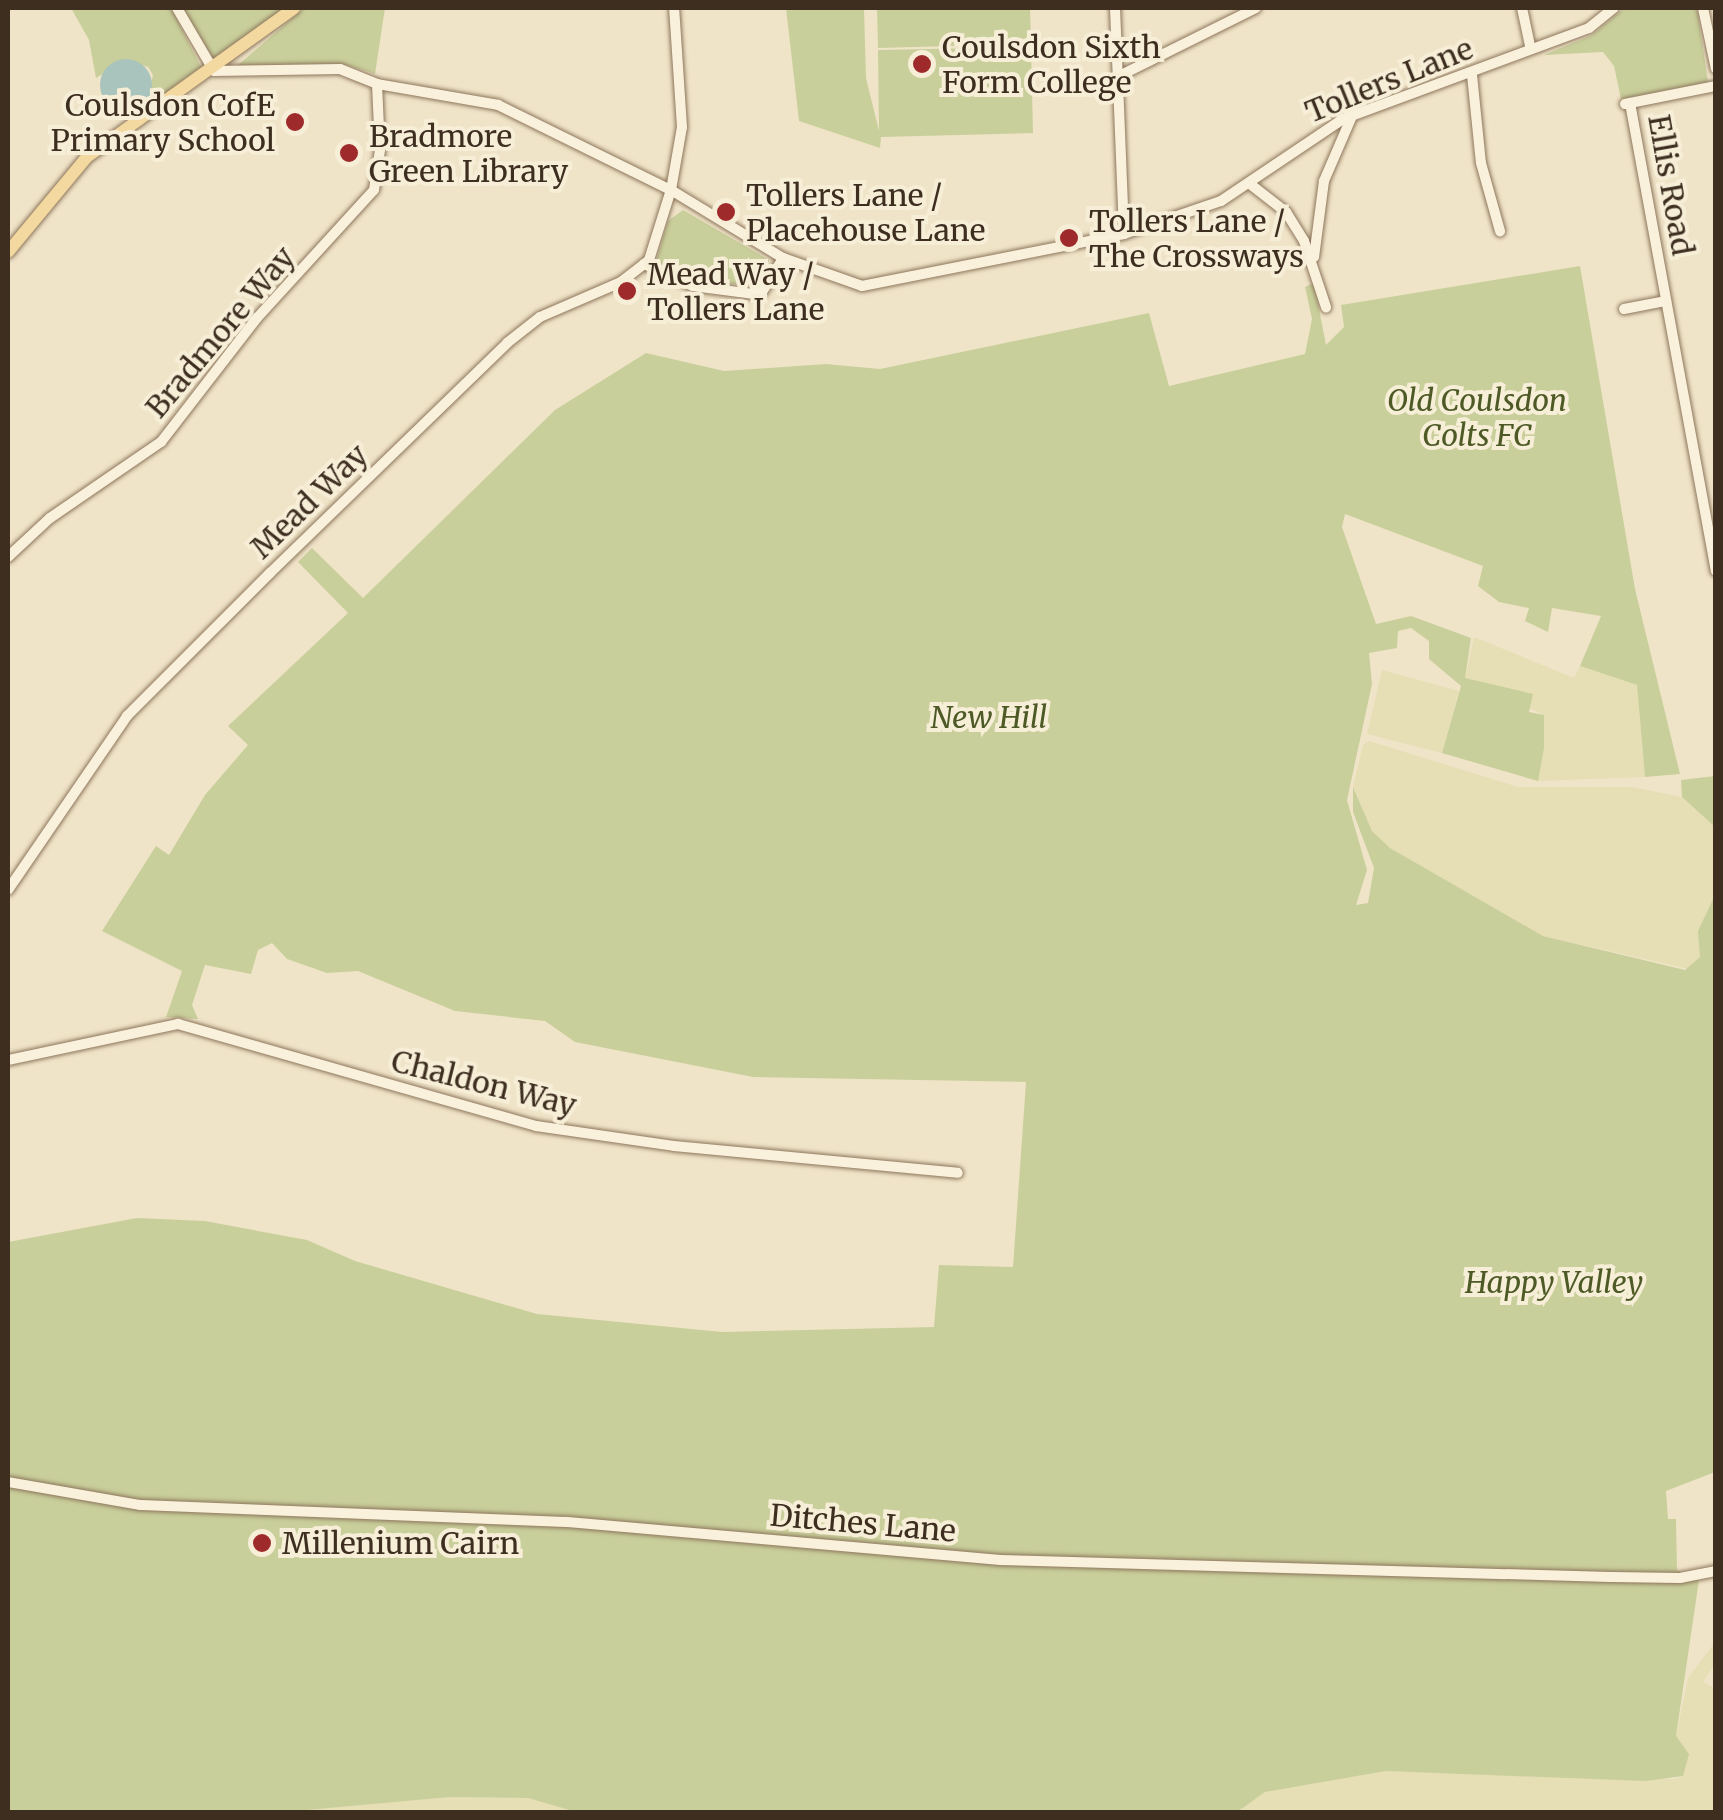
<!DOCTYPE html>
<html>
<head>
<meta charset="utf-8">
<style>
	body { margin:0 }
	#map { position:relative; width:1723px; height:1820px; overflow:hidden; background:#f0e4c8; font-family:Merriweather,serif }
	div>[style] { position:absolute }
	.farmland>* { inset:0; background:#e6deb5 }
	.green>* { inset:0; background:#c9cf9b }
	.water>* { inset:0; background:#a9c4bc }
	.round { border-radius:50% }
	.roads { filter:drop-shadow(0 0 2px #8d765c) drop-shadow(0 0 2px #8d765c) }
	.minor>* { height:10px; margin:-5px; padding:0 5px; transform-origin:5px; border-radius:5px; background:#faf1dc }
	.major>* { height:12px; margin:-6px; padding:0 6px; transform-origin:6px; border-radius:6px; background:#f3d9a0 }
	.dots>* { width:28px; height:28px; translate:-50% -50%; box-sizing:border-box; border:5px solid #f7eed8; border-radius:50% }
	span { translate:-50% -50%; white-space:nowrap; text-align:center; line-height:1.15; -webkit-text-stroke:8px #f7eed8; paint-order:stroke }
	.poi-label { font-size:30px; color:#3d2e20 }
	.left { translate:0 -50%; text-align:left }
	.right { translate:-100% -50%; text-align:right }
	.street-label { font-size:30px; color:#3d2e20 }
	.park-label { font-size:30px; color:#4d5a26; font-style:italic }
	.frame { position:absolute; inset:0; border:10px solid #3d2e20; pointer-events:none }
</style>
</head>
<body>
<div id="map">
	<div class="farmland">
		<i style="clip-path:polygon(1474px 637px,1574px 678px,1580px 666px,1637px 685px,1645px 777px,1538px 781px,1544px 715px,1465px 678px)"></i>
		<i style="clip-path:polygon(1382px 670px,1459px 691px,1442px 753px,1367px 734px)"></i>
		<i style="clip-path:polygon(1369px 741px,1518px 787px,1632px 787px,1682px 797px,1715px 827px,1715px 975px,1543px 936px,1390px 848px,1372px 831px,1353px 787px,1363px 745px)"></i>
		<i style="clip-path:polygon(1715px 1642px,1715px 1664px,1703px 1682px,1715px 1688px,1715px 1812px,1237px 1812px,1265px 1792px,1386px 1771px,1675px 1779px,1683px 1776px,1676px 1736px,1688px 1678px)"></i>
		<i style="clip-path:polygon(449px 1797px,528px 1798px,576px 1812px,285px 1812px)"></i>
	</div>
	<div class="green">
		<i style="clip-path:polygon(71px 8px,171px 8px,201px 67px,144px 110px,153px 75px,148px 67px,126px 60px,96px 78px,89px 40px)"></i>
		<i style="clip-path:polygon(181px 8px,286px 8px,214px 60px)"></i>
		<i style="clip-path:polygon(304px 8px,385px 8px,375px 74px,347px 65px,237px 66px)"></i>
		<i style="clip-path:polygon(786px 8px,864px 8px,866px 78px,879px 131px,878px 50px,1031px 47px,1033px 133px,881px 137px,880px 148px,799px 121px)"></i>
		<i style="clip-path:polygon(877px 8px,1030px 8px,1031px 44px,878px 48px)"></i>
		<i style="clip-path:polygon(1624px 8px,1697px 8px,1708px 82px,1621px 99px,1614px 66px,1603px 52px,1544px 55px,1592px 35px)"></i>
		<i style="clip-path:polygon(683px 210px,769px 260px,761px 286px,690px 281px,655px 265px,668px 221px)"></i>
		<i style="clip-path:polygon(1580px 266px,1635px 589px,1680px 774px,1645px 777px,1637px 685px,1580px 666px,1601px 616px,1552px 608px,1548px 632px,1525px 621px,1529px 608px,1499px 602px,1478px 586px,1483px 566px,1345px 514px,1342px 527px,1376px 624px,1411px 616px,1471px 638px,1465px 678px,1533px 694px,1529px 712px,1544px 715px,1544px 748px,1538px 781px,1442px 753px,1461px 686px,1429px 659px,1429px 641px,1411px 628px,1398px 631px,1397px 648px,1369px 653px,1372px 684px,1347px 800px,1367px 870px,1356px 905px,1368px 903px,1374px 868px,1353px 812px,1353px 787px,1372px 831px,1390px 848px,1543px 936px,1685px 970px,1700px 957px,1698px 931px,1715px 895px,1715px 1472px,1666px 1491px,1668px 1519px,1676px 1519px,1677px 1570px,1699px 1580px,1676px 1736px,1689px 1754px,1683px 1776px,1646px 1781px,1386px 1771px,1265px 1792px,1237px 1812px,576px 1812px,528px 1798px,450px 1797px,285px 1812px,8px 1812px,8px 1242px,137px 1218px,205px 1221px,307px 1240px,355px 1261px,537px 1314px,722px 1332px,934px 1327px,939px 1265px,1013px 1267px,1026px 1082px,753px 1077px,575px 1042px,545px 1021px,455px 1011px,358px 971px,327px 973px,287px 959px,272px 943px,258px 950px,251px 974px,205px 965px,192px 1005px,198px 1019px,166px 1017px,182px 971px,102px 931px,156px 846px,169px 855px,205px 795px,248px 745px,228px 726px,348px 613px,298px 562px,312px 548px,363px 598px,555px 410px,646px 353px,724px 371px,826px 364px,880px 369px,1149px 313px,1169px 386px,1305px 354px,1312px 319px,1305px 287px,1314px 283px,1326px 345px,1344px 327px,1341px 305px)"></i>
		<i style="clip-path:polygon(1715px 776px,1716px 776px,1715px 827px,1682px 797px,1681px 780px)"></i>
	</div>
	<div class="water">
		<i class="round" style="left:100px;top:59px;width:52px;height:52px"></i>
	</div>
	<div class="roads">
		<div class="minor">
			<i style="left:177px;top:8px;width:73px;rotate:59.6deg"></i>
			<i style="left:214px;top:71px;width:126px;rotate:-0.9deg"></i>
			<i style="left:340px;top:69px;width:40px;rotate:22deg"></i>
			<i style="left:377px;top:84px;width:123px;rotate:9.8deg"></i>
			<i style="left:498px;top:105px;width:193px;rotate:26.2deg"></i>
			<i style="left:671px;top:190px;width:131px;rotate:31.3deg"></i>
			<i style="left:783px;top:258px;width:84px;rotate:19.5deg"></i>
			<i style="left:862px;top:286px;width:267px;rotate:-11.2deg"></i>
			<i style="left:1124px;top:234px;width:102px;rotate:-18.8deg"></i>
			<i style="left:1221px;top:201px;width:147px;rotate:-33.9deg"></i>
			<i style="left:1343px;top:119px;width:262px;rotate:-20.3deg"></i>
			<i style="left:1589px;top:28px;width:32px;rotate:-39deg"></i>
			<i style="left:1115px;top:8px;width:226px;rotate:87.7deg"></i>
			<i style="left:1522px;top:8px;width:40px;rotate:78deg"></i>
			<i style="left:1703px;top:8px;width:62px;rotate:78deg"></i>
			<i style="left:1472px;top:75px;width:88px;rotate:84.2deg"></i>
			<i style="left:1481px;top:163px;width:71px;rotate:74.4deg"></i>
			<i style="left:1117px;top:77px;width:155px;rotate:-26.4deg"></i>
			<i style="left:1630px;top:103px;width:476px;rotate:79.6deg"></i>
			<i style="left:1625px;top:104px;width:93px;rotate:-11.2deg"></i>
			<i style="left:1250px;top:184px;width:46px;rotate:37.9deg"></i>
			<i style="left:1286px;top:212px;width:34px;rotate:58deg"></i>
			<i style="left:1304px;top:241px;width:70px;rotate:71.6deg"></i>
			<i style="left:1314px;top:257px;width:77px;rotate:-82.5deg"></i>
			<i style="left:1324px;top:181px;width:71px;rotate:-66.7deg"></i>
			<i style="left:644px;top:264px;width:54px;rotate:24.2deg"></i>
			<i style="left:693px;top:286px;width:62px;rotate:7.5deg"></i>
			<i style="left:754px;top:294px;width:8px;rotate:-14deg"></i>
			<i style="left:762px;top:292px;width:40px;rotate:-58deg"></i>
			<i style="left:1624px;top:309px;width:43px;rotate:-10.8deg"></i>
			<i style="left:8px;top:557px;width:57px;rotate:-42.9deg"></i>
			<i style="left:50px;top:518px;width:135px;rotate:-34.4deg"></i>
			<i style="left:161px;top:442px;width:157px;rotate:-52.3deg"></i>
			<i style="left:257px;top:318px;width:173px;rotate:-47.6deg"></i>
			<i style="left:374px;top:190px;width:40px;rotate:-81.5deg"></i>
			<i style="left:380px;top:150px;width:66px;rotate:-92.6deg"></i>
			<i style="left:8px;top:890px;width:211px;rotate:-55.6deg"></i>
			<i style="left:127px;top:716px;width:202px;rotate:-45deg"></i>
			<i style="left:270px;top:573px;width:330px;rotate:-44.1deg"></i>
			<i style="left:507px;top:343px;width:42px;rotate:-38.2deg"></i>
			<i style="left:540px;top:317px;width:88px;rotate:-23.4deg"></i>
			<i style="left:621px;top:282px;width:36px;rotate:-38deg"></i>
			<i style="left:649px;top:260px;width:73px;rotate:-72.6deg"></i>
			<i style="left:671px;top:190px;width:64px;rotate:-80.1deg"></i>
			<i style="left:682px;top:127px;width:119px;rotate:-93.8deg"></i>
			<i style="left:8px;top:1060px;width:174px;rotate:-12deg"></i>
			<i style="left:178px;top:1024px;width:372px;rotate:15.9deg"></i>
			<i style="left:536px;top:1126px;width:139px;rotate:8.2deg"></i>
			<i style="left:674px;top:1146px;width:285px;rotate:5.4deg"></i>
			<i style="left:8px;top:1482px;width:134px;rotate:9.9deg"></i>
			<i style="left:140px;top:1505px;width:427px;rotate:2.3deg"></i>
			<i style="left:567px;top:1522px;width:436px;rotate:5deg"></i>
			<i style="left:1001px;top:1560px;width:610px;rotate:1.6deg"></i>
			<i style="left:1611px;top:1577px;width:69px;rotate:0.8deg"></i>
			<i style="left:1680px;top:1578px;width:37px;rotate:-11deg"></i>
		</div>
		<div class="major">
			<i style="left:8px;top:252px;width:124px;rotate:-50.3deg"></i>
			<i style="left:87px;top:157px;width:255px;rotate:-35.7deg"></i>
		</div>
	</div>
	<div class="dots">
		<i style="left:922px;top:64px;background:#9e2a2b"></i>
		<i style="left:295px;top:122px;background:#9e2a2b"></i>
		<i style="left:349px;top:153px;background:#9e2a2b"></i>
		<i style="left:726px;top:212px;background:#9e2a2b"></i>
		<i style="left:1069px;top:238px;background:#9e2a2b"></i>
		<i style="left:627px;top:291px;background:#9e2a2b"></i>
		<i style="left:262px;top:1543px;background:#9e2a2b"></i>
	</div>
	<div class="poi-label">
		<span class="left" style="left:942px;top:64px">Coulsdon Sixth<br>Form College</span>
		<span class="right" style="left:275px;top:122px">Coulsdon CofE<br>Primary School</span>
		<span class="left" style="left:369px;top:153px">Bradmore<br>Green Library</span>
		<span class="left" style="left:746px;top:212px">Tollers Lane /<br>Placehouse Lane</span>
		<span class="left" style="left:1089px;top:238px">Tollers Lane /<br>The Crossways</span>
		<span class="left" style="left:647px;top:291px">Mead Way /<br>Tollers Lane</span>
		<span class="left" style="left:282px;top:1543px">Millenium Cairn</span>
	</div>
	<div class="street-label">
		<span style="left:1389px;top:80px;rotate:-22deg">Tollers Lane</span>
		<span style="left:1671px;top:185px;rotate:80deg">Ellis Road</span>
		<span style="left:220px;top:332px;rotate:-50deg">Bradmore Way</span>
		<span style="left:309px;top:501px;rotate:-44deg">Mead Way</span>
		<span style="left:484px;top:1083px;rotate:14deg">Chaldon Way</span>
		<span style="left:863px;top:1523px;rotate:5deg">Ditches Lane</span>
	</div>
	<div class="park-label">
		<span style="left:1477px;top:417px">Old Coulsdon<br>Colts FC</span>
		<span style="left:989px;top:717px">New Hill</span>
		<span style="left:1554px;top:1282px">Happy Valley</span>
	</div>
	<div class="frame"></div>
</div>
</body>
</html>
